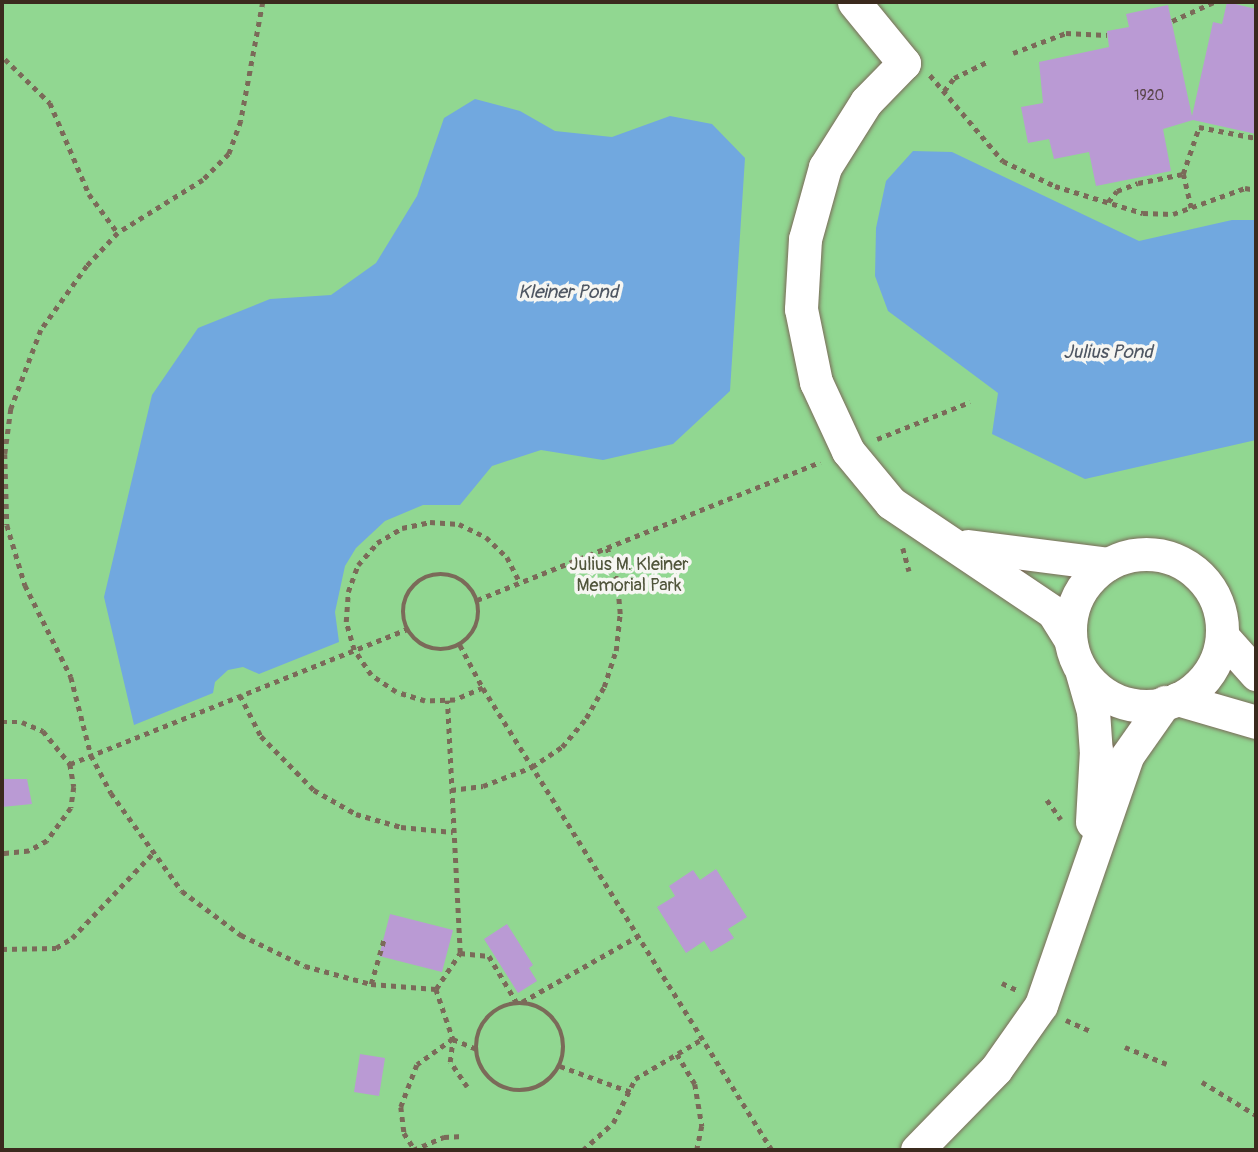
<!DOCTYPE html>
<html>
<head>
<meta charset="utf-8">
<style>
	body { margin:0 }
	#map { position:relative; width:1258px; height:1152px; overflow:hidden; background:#f1e1c6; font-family:Pangolin,sans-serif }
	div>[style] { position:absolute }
	.green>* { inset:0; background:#91d791 }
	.water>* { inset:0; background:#71a8df }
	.building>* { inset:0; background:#ba9ad4 }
	.path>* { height:4.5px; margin-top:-2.25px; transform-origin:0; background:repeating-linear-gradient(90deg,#7b6a59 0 5px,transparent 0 10px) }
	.path>.ring { margin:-2.25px; padding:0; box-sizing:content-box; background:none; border:4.5px solid #7b6a59; border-radius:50% }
	.roads { filter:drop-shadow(0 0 2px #7b6a59) drop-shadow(0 0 2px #7b6a59) }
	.minor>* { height:33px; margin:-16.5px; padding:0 16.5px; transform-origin:16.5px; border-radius:16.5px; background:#fff }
	.minor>.ring { margin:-16.5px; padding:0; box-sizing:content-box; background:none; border:33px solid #fff; border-radius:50% }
	span { translate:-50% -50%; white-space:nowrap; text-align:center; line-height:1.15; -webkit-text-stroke:7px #f6f6f2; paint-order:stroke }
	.number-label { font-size:14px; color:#5b464c }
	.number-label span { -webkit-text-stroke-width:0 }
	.park-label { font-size:18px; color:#50553b }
	.water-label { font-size:19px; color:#4e5662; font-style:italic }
	.frame { position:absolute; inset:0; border:4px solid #3b2a1e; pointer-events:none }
</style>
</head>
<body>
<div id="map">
	<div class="green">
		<i style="clip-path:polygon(2px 2px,1256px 2px,1256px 1150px,2px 1150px)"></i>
	</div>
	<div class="water">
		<i style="clip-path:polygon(475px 99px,520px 111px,555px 131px,612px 137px,670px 116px,712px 124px,745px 158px,730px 391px,673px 444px,603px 460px,541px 450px,492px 466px,460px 505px,423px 505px,385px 521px,356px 548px,345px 566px,335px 612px,339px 642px,259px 674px,243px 667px,228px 670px,215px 682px,213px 693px,134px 725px,104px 597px,152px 395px,198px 328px,270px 299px,331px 295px,376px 263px,417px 196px,444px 118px)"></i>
		<i style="clip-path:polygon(913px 151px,952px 152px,1139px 241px,1232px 220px,1256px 220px,1256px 440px,1085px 479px,992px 434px,998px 393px,888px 311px,875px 276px,876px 228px,886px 181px)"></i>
	</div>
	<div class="building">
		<i style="clip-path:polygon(1227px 2px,1256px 9px,1256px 134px,1193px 120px,1163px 129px,1171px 171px,1096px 186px,1089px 152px,1054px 159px,1049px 139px,1028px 143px,1021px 107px,1043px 103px,1039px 62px,1109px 47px,1107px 31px,1129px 27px,1126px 14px,1168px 5px,1192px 116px,1213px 22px,1222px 24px)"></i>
		<i style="clip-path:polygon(2px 779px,27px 779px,32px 804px,2px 807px)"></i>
		<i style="clip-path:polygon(716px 869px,747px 917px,728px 929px,734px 938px,711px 952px,704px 941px,686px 953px,657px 907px,675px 896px,669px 886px,693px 870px,700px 880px)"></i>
		<i style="clip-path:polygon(390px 914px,453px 930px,442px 972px,379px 956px)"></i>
		<i style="clip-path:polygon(507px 924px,533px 965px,529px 968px,537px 981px,518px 993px,484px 939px)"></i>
		<i style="clip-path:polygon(360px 1054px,385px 1058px,379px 1096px,354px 1092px)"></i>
	</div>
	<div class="path">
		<i style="left:263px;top:2px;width:121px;rotate:100.5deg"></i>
		<i style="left:241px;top:121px;width:35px;rotate:110deg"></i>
		<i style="left:229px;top:154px;width:37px;rotate:135deg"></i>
		<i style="left:203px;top:180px;width:100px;rotate:148.1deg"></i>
		<i style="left:118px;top:233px;width:45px;rotate:133.2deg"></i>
		<i style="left:87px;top:266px;width:79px;rotate:125.7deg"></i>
		<i style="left:41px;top:330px;width:85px;rotate:110.8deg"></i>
		<i style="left:11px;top:409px;width:45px;rotate:97.6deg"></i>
		<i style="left:5px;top:454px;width:71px;rotate:88.4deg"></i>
		<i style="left:7px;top:525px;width:63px;rotate:73.3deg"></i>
		<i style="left:25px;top:585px;width:103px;rotate:63.4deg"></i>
		<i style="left:71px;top:677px;width:81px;rotate:75.6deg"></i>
		<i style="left:91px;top:755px;width:43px;rotate:62.2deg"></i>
		<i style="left:111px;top:793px;width:121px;rotate:54.1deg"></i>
		<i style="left:182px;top:891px;width:74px;rotate:36.7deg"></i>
		<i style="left:241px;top:935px;width:71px;rotate:25.8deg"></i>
		<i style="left:305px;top:966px;width:68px;rotate:15.3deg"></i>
		<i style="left:371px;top:984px;width:65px;rotate:4.4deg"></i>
		<i style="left:436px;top:989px;width:53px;rotate:71.2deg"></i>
		<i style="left:453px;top:1039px;width:44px;rotate:144.2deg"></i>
		<i style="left:417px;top:1065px;width:45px;rotate:110.9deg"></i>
		<i style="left:401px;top:1107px;width:26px;rotate:83deg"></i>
		<i style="left:404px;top:1133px;width:20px;rotate:57deg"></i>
		<i style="left:1172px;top:21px;width:46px;rotate:-24.3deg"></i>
		<i style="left:1013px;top:53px;width:57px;rotate:-20.7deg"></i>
		<i style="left:1066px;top:33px;width:41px;rotate:2.8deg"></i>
		<i style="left:5px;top:59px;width:63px;rotate:44.4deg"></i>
		<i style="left:50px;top:103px;width:99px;rotate:66.8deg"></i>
		<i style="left:89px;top:194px;width:49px;rotate:53.4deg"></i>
		<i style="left:930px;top:75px;width:113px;rotate:49.7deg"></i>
		<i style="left:1003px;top:161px;width:58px;rotate:25.7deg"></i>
		<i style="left:1055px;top:186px;width:92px;rotate:17.1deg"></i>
		<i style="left:1143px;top:213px;width:30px;rotate:2deg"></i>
		<i style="left:1173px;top:214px;width:77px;rotate:-19.9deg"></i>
		<i style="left:1245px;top:188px;width:11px;rotate:10deg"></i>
		<i style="left:944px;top:91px;width:16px;rotate:-52deg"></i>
		<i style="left:954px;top:78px;width:37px;rotate:-26deg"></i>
		<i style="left:1108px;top:202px;width:14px;rotate:-51deg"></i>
		<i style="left:1117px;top:191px;width:22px;rotate:-21deg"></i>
		<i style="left:1138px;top:183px;width:46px;rotate:-11.3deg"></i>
		<i style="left:1191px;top:208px;width:35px;rotate:-103deg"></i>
		<i style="left:1183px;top:174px;width:50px;rotate:-71.2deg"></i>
		<i style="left:1199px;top:127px;width:58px;rotate:10.9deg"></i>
		<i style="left:877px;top:439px;width:100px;rotate:-21.7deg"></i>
		<i style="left:903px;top:548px;width:24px;rotate:75deg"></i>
		<i class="ring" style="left:403px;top:574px;width:71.5px;height:71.5px"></i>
		<i style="left:477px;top:600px;width:370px;rotate:-21.9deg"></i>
		<i style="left:460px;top:645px;width:49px;rotate:61.9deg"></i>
		<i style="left:483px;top:688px;width:30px;rotate:157deg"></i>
		<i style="left:455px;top:700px;width:30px;rotate:178deg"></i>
		<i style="left:425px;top:701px;width:30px;rotate:-163deg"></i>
		<i style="left:396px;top:692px;width:30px;rotate:-146deg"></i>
		<i style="left:371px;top:675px;width:30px;rotate:-124deg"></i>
		<i style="left:354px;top:650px;width:29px;rotate:-106deg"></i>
		<i style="left:346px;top:622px;width:30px;rotate:-86deg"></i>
		<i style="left:348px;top:592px;width:29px;rotate:-70deg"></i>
		<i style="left:358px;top:565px;width:29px;rotate:-49deg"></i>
		<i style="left:377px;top:543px;width:29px;rotate:-31deg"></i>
		<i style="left:402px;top:528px;width:29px;rotate:-12deg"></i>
		<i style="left:430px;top:522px;width:29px;rotate:4deg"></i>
		<i style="left:459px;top:524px;width:30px;rotate:26deg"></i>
		<i style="left:486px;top:537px;width:29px;rotate:44deg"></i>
		<i style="left:507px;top:557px;width:28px;rotate:63deg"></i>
		<i style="left:483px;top:688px;width:545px;rotate:57.97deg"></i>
		<i style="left:240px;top:695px;width:46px;rotate:62.9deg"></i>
		<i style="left:261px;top:736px;width:76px;rotate:45.5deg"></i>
		<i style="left:314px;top:790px;width:48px;rotate:29.7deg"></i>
		<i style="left:356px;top:814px;width:47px;rotate:16.1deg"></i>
		<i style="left:401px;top:827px;width:52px;rotate:5.5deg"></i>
		<i style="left:2px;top:722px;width:20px"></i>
		<i style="left:22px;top:722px;width:23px;rotate:23deg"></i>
		<i style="left:43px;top:731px;width:43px;rotate:50.7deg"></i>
		<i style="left:70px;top:764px;width:23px;rotate:80deg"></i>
		<i style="left:74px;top:787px;width:21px;rotate:98deg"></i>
		<i style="left:71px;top:808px;width:41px;rotate:126deg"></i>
		<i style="left:47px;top:841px;width:21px;rotate:151deg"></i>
		<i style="left:29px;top:851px;width:27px;rotate:174deg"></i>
		<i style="left:70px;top:764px;width:363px;rotate:-21.8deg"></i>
		<i style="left:451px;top:790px;width:32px;rotate:-7deg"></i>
		<i style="left:483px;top:786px;width:53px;rotate:-21.2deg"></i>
		<i style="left:532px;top:767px;width:36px;rotate:-34deg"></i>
		<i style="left:562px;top:747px;width:38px;rotate:-50deg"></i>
		<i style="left:586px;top:718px;width:36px;rotate:-60deg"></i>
		<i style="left:604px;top:687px;width:38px;rotate:-72deg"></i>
		<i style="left:616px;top:651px;width:37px;rotate:-84deg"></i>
		<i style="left:620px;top:614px;width:33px;rotate:-95deg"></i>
		<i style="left:617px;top:581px;width:34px;rotate:-107deg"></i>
		<i style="left:1047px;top:800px;width:24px;rotate:54deg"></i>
		<i style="left:2px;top:949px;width:54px;rotate:-1.1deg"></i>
		<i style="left:56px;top:948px;width:19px;rotate:-32deg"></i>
		<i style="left:72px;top:938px;width:116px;rotate:-46.4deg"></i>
		<i style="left:460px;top:953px;width:29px;rotate:6deg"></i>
		<i style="left:489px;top:956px;width:55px;rotate:59.2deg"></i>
		<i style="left:1002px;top:983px;width:17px;rotate:25deg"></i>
		<i style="left:371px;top:984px;width:47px;rotate:-73.9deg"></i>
		<i style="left:436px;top:989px;width:43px;rotate:-56.3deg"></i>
		<i style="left:460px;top:953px;width:253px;rotate:-92.9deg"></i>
		<i style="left:522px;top:1002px;width:133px;rotate:-29.6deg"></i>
		<i class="ring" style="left:476px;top:1003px;width:83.5px;height:83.5px"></i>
		<i style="left:1066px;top:1020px;width:27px;rotate:24deg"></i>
		<i style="left:1125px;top:1047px;width:45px;rotate:22deg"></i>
		<i style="left:677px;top:1054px;width:35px;rotate:59deg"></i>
		<i style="left:695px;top:1084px;width:43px;rotate:80.5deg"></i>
		<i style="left:702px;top:1126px;width:25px;rotate:102deg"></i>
		<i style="left:560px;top:1066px;width:76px;rotate:20.1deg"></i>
		<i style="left:1202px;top:1082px;width:63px;rotate:31.4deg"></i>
		<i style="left:467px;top:1087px;width:30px;rotate:-124deg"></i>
		<i style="left:450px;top:1062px;width:23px;rotate:-83deg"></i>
		<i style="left:453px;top:1039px;width:25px;rotate:23deg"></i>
		<i style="left:413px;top:1150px;width:34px;rotate:-23deg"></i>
		<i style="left:444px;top:1137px;width:19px;rotate:-3deg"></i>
		<i style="left:583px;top:1150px;width:40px;rotate:-42deg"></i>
		<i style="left:613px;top:1123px;width:49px;rotate:-63.4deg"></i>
		<i style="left:635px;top:1079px;width:78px;rotate:-30.8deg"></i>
	</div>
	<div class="roads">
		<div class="minor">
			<i style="left:854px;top:2px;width:79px;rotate:50.7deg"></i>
			<i style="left:904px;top:63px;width:54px;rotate:134.3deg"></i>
			<i style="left:866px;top:102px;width:77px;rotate:122.2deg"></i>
			<i style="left:825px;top:167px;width:75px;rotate:105.5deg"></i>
			<i style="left:805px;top:239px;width:70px;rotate:93.3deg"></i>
			<i style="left:801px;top:309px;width:75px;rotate:78.4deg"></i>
			<i style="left:816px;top:382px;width:76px;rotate:65.1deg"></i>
			<i style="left:848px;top:451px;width:67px;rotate:50.4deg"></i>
			<i style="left:891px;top:503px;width:195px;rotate:33.9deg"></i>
			<i style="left:1053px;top:612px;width:31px;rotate:58deg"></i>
			<i style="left:968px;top:546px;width:141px;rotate:7.3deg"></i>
			<i class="ring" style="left:1070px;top:554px;width:119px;height:119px"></i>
			<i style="left:1223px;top:637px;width:50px;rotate:48.3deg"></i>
			<i style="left:1082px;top:673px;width:40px;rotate:74deg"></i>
			<i style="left:1093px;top:711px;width:39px;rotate:86deg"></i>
			<i style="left:1096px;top:750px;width:72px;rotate:93.2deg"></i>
			<i style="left:1177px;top:699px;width:82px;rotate:16.2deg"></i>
			<i style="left:917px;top:1150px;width:113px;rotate:-45.7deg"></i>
			<i style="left:996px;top:1069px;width:78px;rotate:-54.9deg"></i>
			<i style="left:1041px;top:1005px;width:263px;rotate:-70.9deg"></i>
			<i style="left:1127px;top:756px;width:66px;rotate:-54.9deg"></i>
		</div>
	</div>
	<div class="number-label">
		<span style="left:1149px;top:96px">1920</span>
	</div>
	<div class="park-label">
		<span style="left:629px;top:576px">Julius M. Kleiner<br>Memorial Park</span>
	</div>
	<div class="water-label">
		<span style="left:568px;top:293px">Kleiner Pond</span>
		<span style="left:1108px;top:353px">Julius Pond</span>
	</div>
	<div class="frame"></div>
</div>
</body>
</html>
